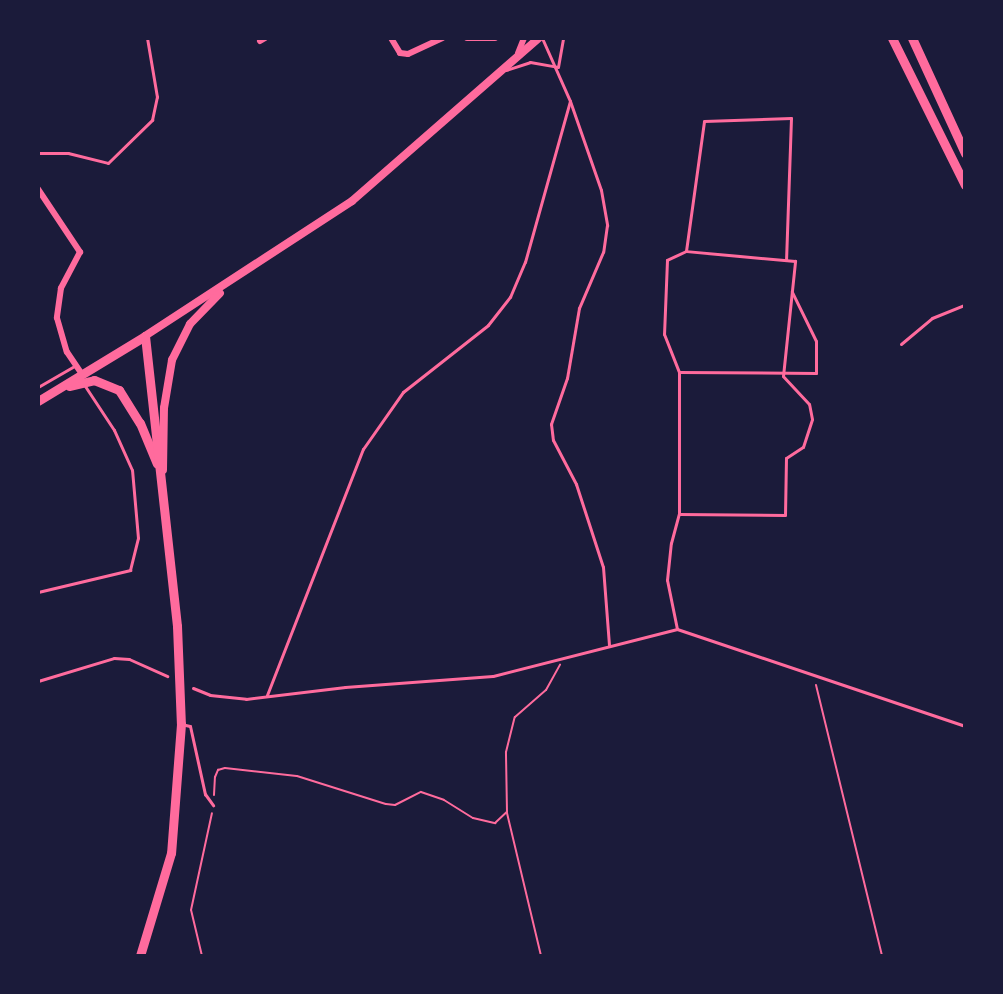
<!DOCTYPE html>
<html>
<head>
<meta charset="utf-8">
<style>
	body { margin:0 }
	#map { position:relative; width:1003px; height:994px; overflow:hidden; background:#1b1b3a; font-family:"Noto Serif",serif }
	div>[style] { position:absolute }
	.path>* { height:2px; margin:-1px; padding:0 1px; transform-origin:1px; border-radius:1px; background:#ff6b9d }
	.service>* { height:3px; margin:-1.5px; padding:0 1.5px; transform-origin:1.5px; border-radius:1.5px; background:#ff6b9d }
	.minor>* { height:6px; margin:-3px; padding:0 3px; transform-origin:3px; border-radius:3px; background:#ff6b9d }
	.tertiary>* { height:8px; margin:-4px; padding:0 4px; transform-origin:4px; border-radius:4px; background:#ff6b9d }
	.secondary>* { height:9px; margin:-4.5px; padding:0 4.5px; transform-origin:4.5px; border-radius:4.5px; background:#ff6b9d }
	span { translate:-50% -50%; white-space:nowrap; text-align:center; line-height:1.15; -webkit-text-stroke:8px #1b1b3a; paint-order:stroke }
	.frame { position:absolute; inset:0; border:40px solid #1b1b3a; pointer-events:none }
</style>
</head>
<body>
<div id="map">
	<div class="path">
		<i style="left:816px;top:685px;width:279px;rotate:76.3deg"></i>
		<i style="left:214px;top:795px;width:18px;rotate:-87deg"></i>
		<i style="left:215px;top:777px;width:8px;rotate:-67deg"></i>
		<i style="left:218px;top:770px;width:7px;rotate:-16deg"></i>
		<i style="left:225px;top:768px;width:72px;rotate:6.3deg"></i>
		<i style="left:297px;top:776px;width:93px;rotate:17.5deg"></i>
		<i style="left:386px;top:804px;width:9px;rotate:6deg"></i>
		<i style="left:395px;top:805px;width:29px;rotate:-27deg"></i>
		<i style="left:421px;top:792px;width:24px;rotate:19deg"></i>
		<i style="left:444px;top:800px;width:34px;rotate:32deg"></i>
		<i style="left:473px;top:818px;width:23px;rotate:13deg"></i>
		<i style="left:495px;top:823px;width:16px;rotate:-43deg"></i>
		<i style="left:507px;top:812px;width:60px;rotate:-91deg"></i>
		<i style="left:506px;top:752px;width:36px;rotate:-76deg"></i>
		<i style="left:515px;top:717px;width:41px;rotate:-41.1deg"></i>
		<i style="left:546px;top:690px;width:29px;rotate:-61deg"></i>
		<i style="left:507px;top:813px;width:147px;rotate:76.6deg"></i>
		<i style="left:202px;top:956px;width:47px;rotate:-103.4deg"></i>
		<i style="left:191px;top:910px;width:99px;rotate:-77.8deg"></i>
	</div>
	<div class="service">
		<i style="left:542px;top:38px;width:69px;rotate:66deg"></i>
		<i style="left:570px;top:101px;width:94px;rotate:70.8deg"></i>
		<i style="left:601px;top:190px;width:36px;rotate:80deg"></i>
		<i style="left:607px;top:225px;width:27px;rotate:98deg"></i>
		<i style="left:603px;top:252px;width:61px;rotate:113.2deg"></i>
		<i style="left:579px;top:308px;width:71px;rotate:99.7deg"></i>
		<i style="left:567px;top:378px;width:49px;rotate:109.2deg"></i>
		<i style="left:551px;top:424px;width:16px;rotate:83deg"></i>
		<i style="left:553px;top:440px;width:50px;rotate:62.4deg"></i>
		<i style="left:576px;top:484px;width:87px;rotate:72deg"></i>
		<i style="left:603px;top:567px;width:78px;rotate:85.6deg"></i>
		<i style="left:506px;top:70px;width:25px;rotate:-18deg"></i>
		<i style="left:530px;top:62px;width:28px;rotate:10deg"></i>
		<i style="left:558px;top:67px;width:29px;rotate:-80deg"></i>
		<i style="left:38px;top:153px;width:30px"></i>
		<i style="left:68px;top:153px;width:41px;rotate:14deg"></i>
		<i style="left:108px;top:163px;width:62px;rotate:-44.3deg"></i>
		<i style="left:152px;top:120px;width:24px;rotate:-78deg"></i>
		<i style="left:157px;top:97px;width:60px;rotate:-99.6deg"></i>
		<i style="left:686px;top:251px;width:131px;rotate:-82.1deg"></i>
		<i style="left:704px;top:121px;width:87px;rotate:-2deg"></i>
		<i style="left:791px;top:118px;width:142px;rotate:92deg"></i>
		<i style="left:901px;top:344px;width:40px;rotate:-40deg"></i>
		<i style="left:932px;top:318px;width:35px;rotate:-22deg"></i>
		<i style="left:679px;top:372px;width:137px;rotate:0.4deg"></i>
		<i style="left:816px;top:373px;width:32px;rotate:-90deg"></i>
		<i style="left:816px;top:341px;width:55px;rotate:-116.1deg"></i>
		<i style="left:38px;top:387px;width:44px;rotate:-30.1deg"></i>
		<i style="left:38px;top:592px;width:95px;rotate:-13.4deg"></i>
		<i style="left:130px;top:570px;width:33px;rotate:-76deg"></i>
		<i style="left:138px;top:538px;width:68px;rotate:-95deg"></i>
		<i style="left:132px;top:470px;width:44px;rotate:-114.2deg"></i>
		<i style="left:114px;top:430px;width:53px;rotate:-123.4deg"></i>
		<i style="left:677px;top:629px;width:50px;rotate:-101.5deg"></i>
		<i style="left:667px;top:580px;width:37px;rotate:-84deg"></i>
		<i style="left:671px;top:543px;width:30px;rotate:-75deg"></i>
		<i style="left:679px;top:514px;width:106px;rotate:0.5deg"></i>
		<i style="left:785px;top:515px;width:57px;rotate:-89deg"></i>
		<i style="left:786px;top:458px;width:20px;rotate:-33deg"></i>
		<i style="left:803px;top:447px;width:29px;rotate:-72deg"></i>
		<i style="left:812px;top:419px;width:15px;rotate:-101deg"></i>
		<i style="left:809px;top:404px;width:38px;rotate:-133deg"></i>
		<i style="left:783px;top:376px;width:116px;rotate:-84deg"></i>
		<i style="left:795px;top:261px;width:109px;rotate:-174.8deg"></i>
		<i style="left:686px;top:251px;width:21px;rotate:155deg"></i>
		<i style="left:667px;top:260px;width:74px;rotate:92.3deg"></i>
		<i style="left:664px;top:334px;width:41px;rotate:68.5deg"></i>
		<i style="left:679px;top:372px;width:142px;rotate:90deg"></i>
		<i style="left:38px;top:681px;width:79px;rotate:-16.8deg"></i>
		<i style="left:114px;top:658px;width:15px;rotate:4deg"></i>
		<i style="left:129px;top:659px;width:42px;rotate:24.1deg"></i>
		<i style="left:193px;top:688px;width:18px;rotate:22deg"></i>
		<i style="left:210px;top:695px;width:36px;rotate:6deg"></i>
		<i style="left:246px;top:699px;width:100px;rotate:-6.9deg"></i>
		<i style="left:345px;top:687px;width:148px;rotate:-4.3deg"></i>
		<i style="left:493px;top:676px;width:190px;rotate:-14.3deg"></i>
		<i style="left:677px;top:629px;width:304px;rotate:18.6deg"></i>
		<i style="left:267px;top:695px;width:264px;rotate:-68.7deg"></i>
		<i style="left:363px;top:449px;width:70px;rotate:-54.9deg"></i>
		<i style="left:403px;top:392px;width:108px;rotate:-38.2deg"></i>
		<i style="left:488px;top:325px;width:36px;rotate:-52deg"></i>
		<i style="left:510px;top:297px;width:38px;rotate:-67deg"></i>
		<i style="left:525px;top:262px;width:167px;rotate:-74.4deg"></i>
		<i style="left:181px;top:724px;width:9px;rotate:13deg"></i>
		<i style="left:190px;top:726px;width:70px;rotate:77.6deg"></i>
		<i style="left:205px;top:794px;width:14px;rotate:54deg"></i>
	</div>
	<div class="minor">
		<i style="left:391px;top:38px;width:17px;rotate:59deg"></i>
		<i style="left:400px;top:53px;width:8px;rotate:7deg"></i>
		<i style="left:408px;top:54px;width:38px;rotate:-25deg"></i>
		<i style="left:467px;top:38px;width:28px"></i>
		<i style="left:260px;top:41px;width:6px;rotate:-31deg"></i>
		<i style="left:518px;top:53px;width:16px;rotate:-68deg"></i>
		<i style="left:38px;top:189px;width:76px;rotate:56.3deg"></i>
		<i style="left:80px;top:252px;width:41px;rotate:117.8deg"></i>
		<i style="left:61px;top:288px;width:30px;rotate:98deg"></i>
		<i style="left:57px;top:318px;width:35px;rotate:74deg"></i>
		<i style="left:67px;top:352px;width:27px;rotate:56deg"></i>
	</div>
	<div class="tertiary">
		<i style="left:145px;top:336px;width:247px;rotate:-33.1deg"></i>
		<i style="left:352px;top:201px;width:248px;rotate:-41.1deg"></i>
		<i style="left:163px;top:470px;width:62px;rotate:-89.1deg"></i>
		<i style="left:164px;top:408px;width:49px;rotate:-80.5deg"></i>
		<i style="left:172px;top:360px;width:40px;rotate:-63.4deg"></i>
		<i style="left:190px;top:324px;width:43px;rotate:-45.9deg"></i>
	</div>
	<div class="secondary">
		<i style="left:892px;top:38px;width:164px;rotate:63.6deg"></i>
		<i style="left:912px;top:38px;width:127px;rotate:65.3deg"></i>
		<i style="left:69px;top:386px;width:26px;rotate:-13deg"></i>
		<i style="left:94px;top:380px;width:27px;rotate:22deg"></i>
		<i style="left:119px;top:390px;width:39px;rotate:58deg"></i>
		<i style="left:140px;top:423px;width:44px;rotate:67.5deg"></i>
		<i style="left:38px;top:401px;width:125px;rotate:-31.3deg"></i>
		<i style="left:145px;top:336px;width:292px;rotate:83.7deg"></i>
		<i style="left:177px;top:626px;width:98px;rotate:87.7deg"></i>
		<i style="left:181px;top:724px;width:129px;rotate:94.4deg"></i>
		<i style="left:171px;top:853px;width:108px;rotate:106.8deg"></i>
	</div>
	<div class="frame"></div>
</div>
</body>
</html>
